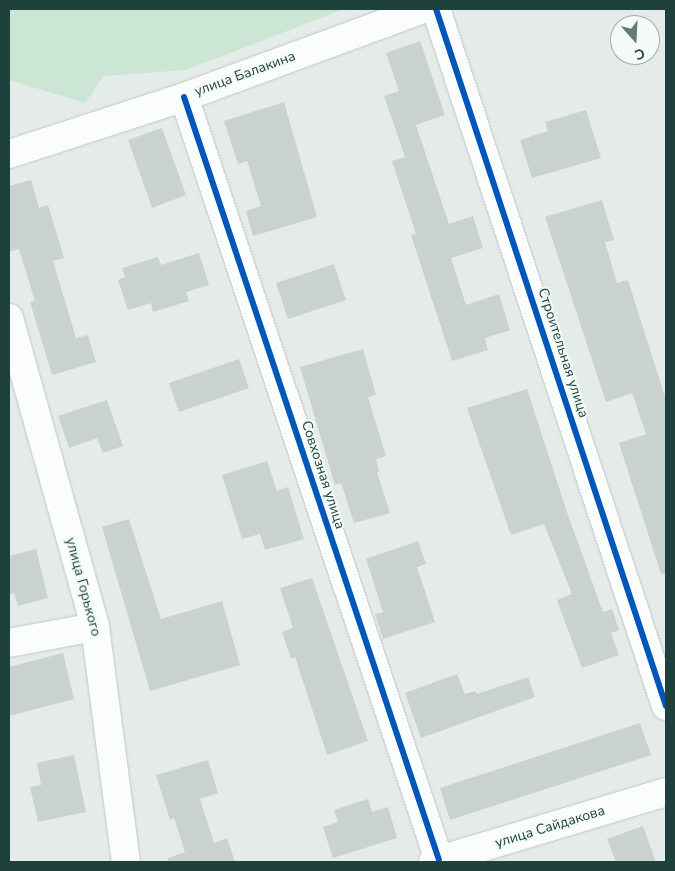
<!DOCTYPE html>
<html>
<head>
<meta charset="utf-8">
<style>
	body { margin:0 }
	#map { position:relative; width:675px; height:871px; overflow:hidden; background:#e4ebe9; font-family:"Nunito Sans",sans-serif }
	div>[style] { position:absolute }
	.green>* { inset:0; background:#cce6d6 }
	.building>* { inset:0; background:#cad2d0 }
	.roads { filter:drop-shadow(0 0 1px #c1c8c6) drop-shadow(0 0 1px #c1c8c6) }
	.minor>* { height:28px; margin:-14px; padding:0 14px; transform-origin:14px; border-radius:14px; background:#fbfcfc }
	.cycleway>* { height:6px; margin:-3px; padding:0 3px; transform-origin:3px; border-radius:3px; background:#0057b8 }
	span { translate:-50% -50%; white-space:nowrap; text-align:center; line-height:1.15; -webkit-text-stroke:4px #f3faf7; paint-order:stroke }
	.street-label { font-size:14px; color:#1f413b }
	.frame { position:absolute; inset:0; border:10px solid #1f413b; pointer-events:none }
	.north { position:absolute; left:610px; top:15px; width:50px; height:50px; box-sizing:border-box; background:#f3faf7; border:1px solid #9eb0ac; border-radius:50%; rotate:161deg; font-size:14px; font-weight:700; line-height:20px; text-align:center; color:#1f413b }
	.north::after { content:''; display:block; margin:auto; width:18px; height:22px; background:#647c78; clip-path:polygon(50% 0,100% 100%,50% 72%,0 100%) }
</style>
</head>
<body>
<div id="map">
	<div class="green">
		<i style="clip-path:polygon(9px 9px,344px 9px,186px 70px,104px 76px,85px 103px,9px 80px)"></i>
	</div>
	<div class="building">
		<i style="clip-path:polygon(420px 41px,445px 115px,416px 125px,449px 224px,473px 216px,483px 248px,451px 258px,466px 305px,499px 294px,510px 330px,485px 338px,488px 350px,452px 361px,411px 235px,416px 234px,392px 161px,405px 157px,384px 96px,399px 91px,386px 53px)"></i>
		<i style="clip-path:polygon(284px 102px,317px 217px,253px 236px,246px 211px,261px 206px,247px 161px,238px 164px,224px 121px)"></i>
		<i style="clip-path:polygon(586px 110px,601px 158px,532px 178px,520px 140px,548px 131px,545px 122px)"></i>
		<i style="clip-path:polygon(162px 128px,186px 195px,152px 208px,128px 140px)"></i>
		<i style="clip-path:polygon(31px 180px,39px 208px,48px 205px,64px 258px,53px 261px,76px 338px,88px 335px,96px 362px,52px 375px,30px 302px,35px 301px,19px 249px,9px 252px,9px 186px)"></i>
		<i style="clip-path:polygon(602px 200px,614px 240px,605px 242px,617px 283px,628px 280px,666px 400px,666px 573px,661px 574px,619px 443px,646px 434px,632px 393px,606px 402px,545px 217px)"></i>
		<i style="clip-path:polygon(199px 253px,209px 285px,186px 292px,189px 301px,153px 312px,151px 303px,128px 310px,118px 280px,125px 277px,122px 268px,158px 257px,161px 265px)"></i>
		<i style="clip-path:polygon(334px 264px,346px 300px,288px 319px,276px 283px)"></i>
		<i style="clip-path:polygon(363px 349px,376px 395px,368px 397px,386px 456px,376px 459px,379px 471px,377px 472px,390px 513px,354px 523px,341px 483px,335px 485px,300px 367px)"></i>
		<i style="clip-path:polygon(239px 359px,249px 388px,179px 412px,169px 383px)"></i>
		<i style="clip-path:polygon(527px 389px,568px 515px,603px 612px,612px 609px,619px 630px,611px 633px,619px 655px,582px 668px,557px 600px,572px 594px,544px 524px,511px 535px,467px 408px)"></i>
		<i style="clip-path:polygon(107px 400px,123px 446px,103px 453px,97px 438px,69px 448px,58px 416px)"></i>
		<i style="clip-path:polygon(267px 461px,277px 491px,288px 487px,304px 539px,265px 550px,260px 534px,242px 539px,222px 475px)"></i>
		<i style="clip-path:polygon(129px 519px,161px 619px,222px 601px,240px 665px,150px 691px,102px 527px)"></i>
		<i style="clip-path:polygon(418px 541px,426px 564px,417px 567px,435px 622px,383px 639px,375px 614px,383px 612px,366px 559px)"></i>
		<i style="clip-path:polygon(36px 549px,48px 598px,18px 606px,14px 593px,9px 595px,9px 556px)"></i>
		<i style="clip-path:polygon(312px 578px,368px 741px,327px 755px,295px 657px,291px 659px,282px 632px,293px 628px,280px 588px)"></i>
		<i style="clip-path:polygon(63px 653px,74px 699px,9px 716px,9px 667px)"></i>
		<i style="clip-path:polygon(457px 674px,465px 694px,476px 691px,477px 694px,528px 677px,535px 697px,421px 738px,405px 693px)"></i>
		<i style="clip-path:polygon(640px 723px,651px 755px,450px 820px,440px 788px)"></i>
		<i style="clip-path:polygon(74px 755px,86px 812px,38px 822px,30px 787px,41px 785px,37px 763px)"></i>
		<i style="clip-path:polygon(208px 760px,218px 793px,200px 799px,214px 843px,227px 838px,235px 862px,168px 862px,168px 858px,185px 852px,174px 818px,170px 820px,156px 775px)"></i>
		<i style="clip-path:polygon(368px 799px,372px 812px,388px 807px,397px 838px,333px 858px,323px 827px,338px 822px,334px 810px)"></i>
		<i style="clip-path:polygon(643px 826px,656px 862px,616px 862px,607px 839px)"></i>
	</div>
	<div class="roads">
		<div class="minor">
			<i style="left:436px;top:9px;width:734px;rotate:71.74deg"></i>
			<i style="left:184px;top:97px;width:804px;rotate:71.52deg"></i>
			<i style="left:9px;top:154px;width:184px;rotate:-18deg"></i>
			<i style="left:184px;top:97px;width:255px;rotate:-20.2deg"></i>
			<i style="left:9px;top:318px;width:321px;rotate:74.4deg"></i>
			<i style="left:95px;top:627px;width:237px;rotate:82.5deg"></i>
			<i style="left:9px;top:643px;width:87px;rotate:-10.5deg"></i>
			<i style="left:433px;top:862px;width:243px;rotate:-16.7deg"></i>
		</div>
	</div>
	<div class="cycleway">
		<i style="left:436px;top:9px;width:734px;rotate:71.74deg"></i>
		<i style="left:184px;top:97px;width:804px;rotate:71.52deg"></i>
	</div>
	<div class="street-label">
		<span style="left:245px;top:74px;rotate:-20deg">улица Балакина</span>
		<span style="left:563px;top:353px;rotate:72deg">Строительная улица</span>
		<span style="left:323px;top:475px;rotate:72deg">Совхозная улица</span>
		<span style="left:83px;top:587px;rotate:75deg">улица Горького</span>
		<span style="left:550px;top:827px;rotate:-17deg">улица Сайдакова</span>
	</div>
	<div class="frame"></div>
	<div class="north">С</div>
</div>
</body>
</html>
